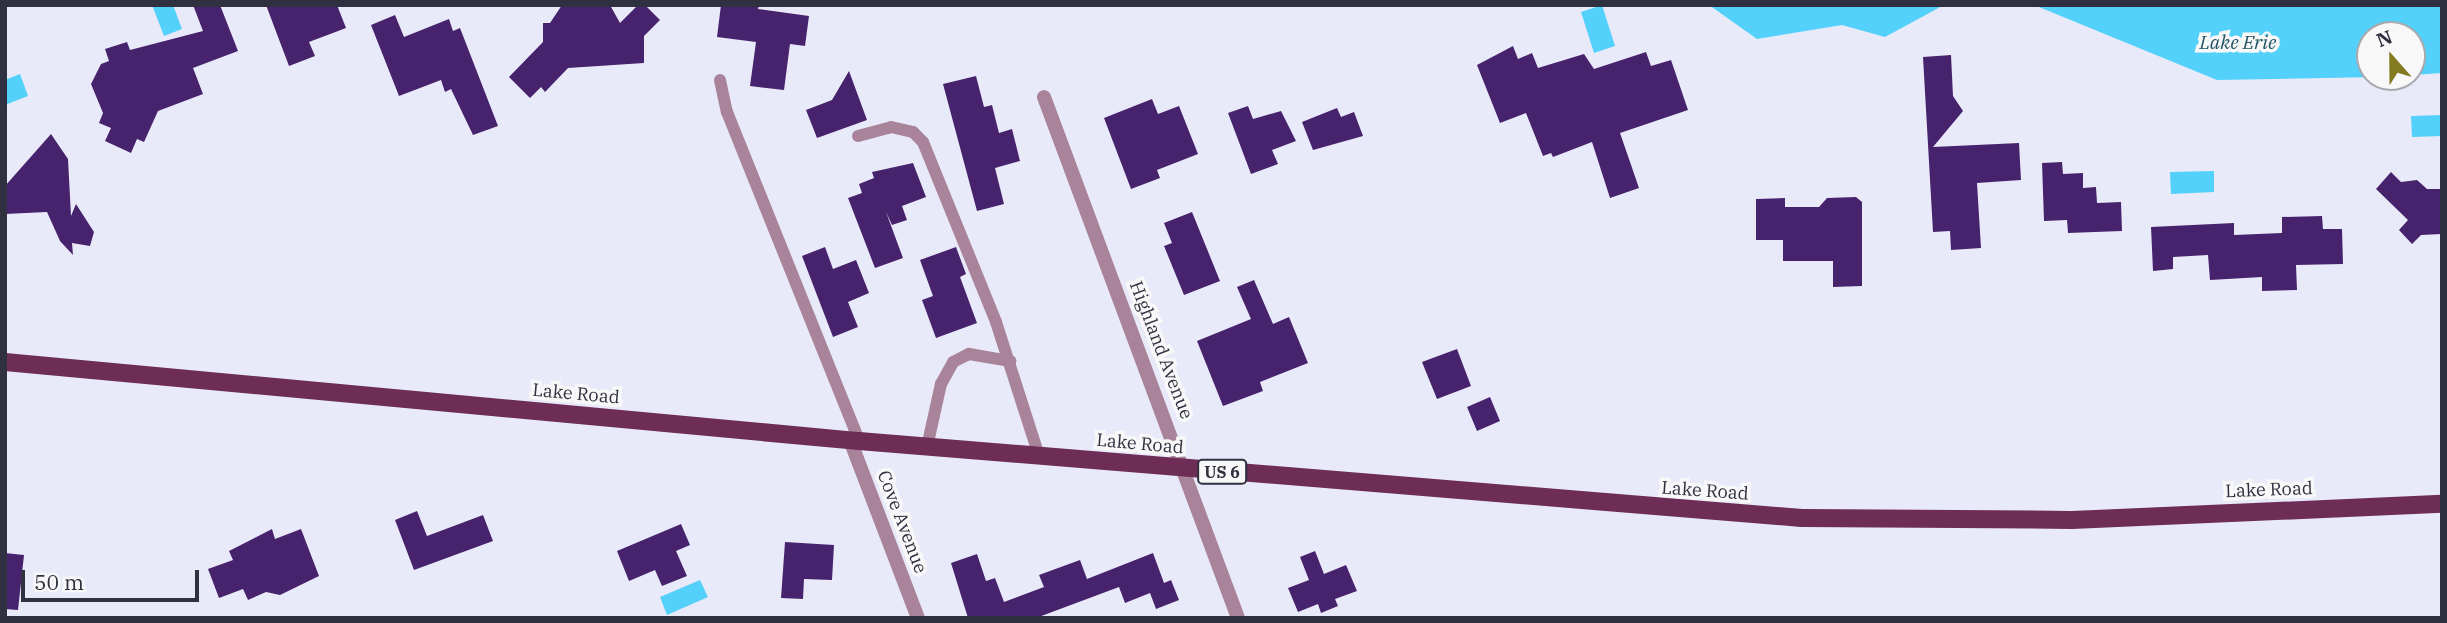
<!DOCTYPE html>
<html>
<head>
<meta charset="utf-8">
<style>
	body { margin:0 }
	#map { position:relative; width:2447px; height:623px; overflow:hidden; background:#e9eaf9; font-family:"IBM Plex Serif",serif }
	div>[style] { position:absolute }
	.water>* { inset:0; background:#54d1fa }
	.building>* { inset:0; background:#48236d }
	.service>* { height:12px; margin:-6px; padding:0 6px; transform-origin:6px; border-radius:6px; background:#a98399 }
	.minor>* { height:14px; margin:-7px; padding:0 7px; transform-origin:7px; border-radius:7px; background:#a98399 }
	.primary>* { height:18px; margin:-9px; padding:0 9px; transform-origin:9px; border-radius:9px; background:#6d2d56 }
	span { translate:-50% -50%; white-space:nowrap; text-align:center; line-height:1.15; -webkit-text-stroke:7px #f8f8f8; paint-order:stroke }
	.shield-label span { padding:2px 5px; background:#f8f8f8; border:2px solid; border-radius:5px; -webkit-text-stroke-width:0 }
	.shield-label { font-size:16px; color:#303140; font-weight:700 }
	.street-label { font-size:18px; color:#303140 }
	.water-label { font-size:19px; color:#1f5364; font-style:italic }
	.frame { position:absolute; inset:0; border:7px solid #303140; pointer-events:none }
	.north { position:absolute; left:2356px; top:21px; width:70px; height:70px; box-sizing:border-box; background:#f8f8f8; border:2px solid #a8a8ae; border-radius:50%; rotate:339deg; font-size:19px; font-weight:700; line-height:28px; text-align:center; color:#303140 }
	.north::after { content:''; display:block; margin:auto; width:24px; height:32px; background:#847b21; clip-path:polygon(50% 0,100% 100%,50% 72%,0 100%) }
	.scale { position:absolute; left:21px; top:570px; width:178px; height:32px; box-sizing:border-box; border:4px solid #303140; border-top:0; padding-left:9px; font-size:21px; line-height:24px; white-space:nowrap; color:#303140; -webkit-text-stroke:5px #f8f8f8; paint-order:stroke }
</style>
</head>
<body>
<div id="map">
	<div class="water">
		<i style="clip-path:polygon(152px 5px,173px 5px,182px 29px,164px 36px)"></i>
		<i style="clip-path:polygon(1602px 5px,1615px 46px,1594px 53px,1581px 12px)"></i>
		<i style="clip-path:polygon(1709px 5px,1944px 5px,1885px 37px,1842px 25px,1757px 39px)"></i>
		<i style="clip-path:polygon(2034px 5px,2442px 5px,2442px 73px,2412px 75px,2412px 35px,2370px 35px,2370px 77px,2378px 77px,2217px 80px)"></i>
		<i style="clip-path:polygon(20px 74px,28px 96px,5px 105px,5px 80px)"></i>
		<i style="clip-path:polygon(2442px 115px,2442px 136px,2412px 137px,2411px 116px)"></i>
		<i style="clip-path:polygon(2214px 171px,2214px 192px,2171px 194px,2170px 172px)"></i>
		<i style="clip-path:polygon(700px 580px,708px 597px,667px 615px,660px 597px)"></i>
	</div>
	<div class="building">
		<i style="clip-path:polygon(193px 5px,220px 5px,238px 51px,193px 68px,203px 94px,158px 111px,144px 142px,137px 139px,131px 153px,105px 141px,111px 128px,99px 123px,103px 113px,91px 84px,101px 64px,109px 61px,105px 49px,127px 42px,130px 50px,203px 31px)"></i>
		<i style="clip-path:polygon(266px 5px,337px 5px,346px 28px,309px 42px,315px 56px,289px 66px)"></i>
		<i style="clip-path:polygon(562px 5px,610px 5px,620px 23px,638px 5px,645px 5px,660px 20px,644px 36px,644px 63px,568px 68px,545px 92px,541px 87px,530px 98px,509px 77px,543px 42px,543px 23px,550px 23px)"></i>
		<i style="clip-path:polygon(721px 5px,759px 5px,758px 9px,809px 16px,805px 46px,790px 44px,784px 90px,750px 86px,756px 42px,717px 37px)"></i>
		<i style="clip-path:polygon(395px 15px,404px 37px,449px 19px,453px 31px,460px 28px,498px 126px,473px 135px,451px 89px,445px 92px,441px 80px,399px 96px,371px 25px)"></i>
		<i style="clip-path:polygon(1513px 46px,1518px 59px,1532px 53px,1538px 68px,1584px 54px,1594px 69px,1646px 52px,1651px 66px,1671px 60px,1688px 110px,1620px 133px,1639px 188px,1610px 198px,1592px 142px,1553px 157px,1551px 153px,1543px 156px,1526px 113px,1500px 123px,1477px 65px)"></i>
		<i style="clip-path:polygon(1951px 55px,1953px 96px,1963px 111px,1933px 147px,2019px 143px,2021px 180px,1977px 183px,1981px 248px,1951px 250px,1950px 231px,1933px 232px,1923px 57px)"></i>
		<i style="clip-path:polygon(849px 71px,867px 120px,817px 138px,806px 110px,832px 100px)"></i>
		<i style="clip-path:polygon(976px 76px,984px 107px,992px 105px,999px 133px,1012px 129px,1020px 161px,995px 168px,1004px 204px,977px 211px,943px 84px)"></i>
		<i style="clip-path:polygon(1152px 99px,1158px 114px,1179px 106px,1198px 154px,1157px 170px,1160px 178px,1131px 189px,1104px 118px)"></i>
		<i style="clip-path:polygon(1248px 106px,1253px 119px,1281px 111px,1296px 141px,1272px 150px,1278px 164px,1251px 174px,1228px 113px)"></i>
		<i style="clip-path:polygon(1337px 108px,1341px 117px,1354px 112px,1363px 136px,1313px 150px,1302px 122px)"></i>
		<i style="clip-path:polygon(51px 134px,68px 159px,71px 216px,76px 204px,94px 232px,90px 246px,72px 243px,73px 255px,60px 241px,47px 212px,5px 214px,5px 186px)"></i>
		<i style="clip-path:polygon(2062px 162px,2063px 174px,2083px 173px,2083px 188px,2096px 187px,2097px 203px,2121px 202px,2122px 231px,2068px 233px,2067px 220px,2044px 221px,2042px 163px)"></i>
		<i style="clip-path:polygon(913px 163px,926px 197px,902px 206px,907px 220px,892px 225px,886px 212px,903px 258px,875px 268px,848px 198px,862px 193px,859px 184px,874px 178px,872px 172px)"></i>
		<i style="clip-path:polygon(2391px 172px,2401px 182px,2417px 180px,2427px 189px,2442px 189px,2442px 234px,2421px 235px,2412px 244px,2399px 230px,2408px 220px,2376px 189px)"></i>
		<i style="clip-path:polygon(1856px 197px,1862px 202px,1862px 286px,1833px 287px,1833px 261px,1783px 261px,1783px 240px,1756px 240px,1756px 199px,1785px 198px,1785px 207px,1819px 207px,1827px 198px)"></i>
		<i style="clip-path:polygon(1192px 212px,1220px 281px,1184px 295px,1164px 246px,1172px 243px,1164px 223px)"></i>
		<i style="clip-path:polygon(2322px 216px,2323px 229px,2342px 229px,2343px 264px,2296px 265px,2297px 290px,2262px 291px,2262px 277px,2210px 280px,2208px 255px,2173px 257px,2173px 269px,2153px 271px,2151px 227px,2234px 223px,2234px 235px,2282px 233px,2282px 217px)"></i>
		<i style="clip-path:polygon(825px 247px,833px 269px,856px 260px,869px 293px,848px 302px,858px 327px,833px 337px,802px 256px)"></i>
		<i style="clip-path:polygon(956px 247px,966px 274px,960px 277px,977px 323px,936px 338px,922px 300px,933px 296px,920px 260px)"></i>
		<i style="clip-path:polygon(1254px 280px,1273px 324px,1289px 317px,1308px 363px,1260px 382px,1263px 391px,1223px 406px,1197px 341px,1251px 319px,1237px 287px)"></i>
		<i style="clip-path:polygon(1457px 349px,1471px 386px,1437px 399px,1422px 362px)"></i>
		<i style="clip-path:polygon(1490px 397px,1500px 421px,1477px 431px,1467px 407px)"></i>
		<i style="clip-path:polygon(417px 511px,427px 536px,483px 515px,493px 541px,414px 570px,395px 520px)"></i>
		<i style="clip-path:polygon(681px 524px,690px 545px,676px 551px,687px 576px,662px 586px,655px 570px,629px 581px,617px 551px)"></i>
		<i style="clip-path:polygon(272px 529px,275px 539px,301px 529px,319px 576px,280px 595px,266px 592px,248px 600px,243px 589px,219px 598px,208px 569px,233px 560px,229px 551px)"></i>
		<i style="clip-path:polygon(785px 542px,834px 545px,832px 580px,804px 579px,803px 599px,781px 598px)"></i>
		<i style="clip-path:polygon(1315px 551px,1324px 574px,1346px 565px,1357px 591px,1335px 599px,1338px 606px,1321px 613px,1318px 604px,1298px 612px,1288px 588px,1309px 580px,1300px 557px)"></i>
		<i style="clip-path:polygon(5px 553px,24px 555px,18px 610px,5px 609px)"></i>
		<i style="clip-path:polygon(1153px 553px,1164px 583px,1171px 580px,1179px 600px,1156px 609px,1150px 593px,1125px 603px,1119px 587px,1036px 618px,968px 618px,951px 563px,977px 554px,986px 581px,995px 578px,1004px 602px,1044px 587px,1039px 575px,1080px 560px,1087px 579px)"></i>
	</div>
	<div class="service">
		<i style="left:720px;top:80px;width:33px;rotate:78deg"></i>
		<i style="left:727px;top:112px;width:354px;rotate:68.1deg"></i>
		<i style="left:858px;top:136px;width:34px;rotate:-15deg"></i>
		<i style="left:891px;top:127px;width:23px;rotate:13deg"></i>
		<i style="left:913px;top:132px;width:14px;rotate:45deg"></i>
		<i style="left:923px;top:142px;width:194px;rotate:67.9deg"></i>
		<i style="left:996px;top:322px;width:141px;rotate:72.2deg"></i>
		<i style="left:927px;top:447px;width:65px;rotate:-77.5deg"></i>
		<i style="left:941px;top:384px;width:25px;rotate:-61deg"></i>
		<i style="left:953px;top:362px;width:18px;rotate:-27deg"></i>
		<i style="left:969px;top:354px;width:42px;rotate:9.7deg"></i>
	</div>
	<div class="minor">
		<i style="left:1044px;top:97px;width:556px;rotate:69.58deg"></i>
		<i style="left:850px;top:440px;width:191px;rotate:69.1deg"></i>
	</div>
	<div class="primary">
		<i style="left:5px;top:362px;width:858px;rotate:5.29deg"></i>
		<i style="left:859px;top:441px;width:946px;rotate:4.67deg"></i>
		<i style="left:1802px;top:518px;width:270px;rotate:0.4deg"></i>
		<i style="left:2072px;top:520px;width:370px;rotate:-2.5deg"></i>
	</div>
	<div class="shield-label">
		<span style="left:1222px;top:472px">US 6</span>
	</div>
	<div class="street-label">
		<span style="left:1161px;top:350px;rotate:69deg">Highland Avenue</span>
		<span style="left:576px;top:394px;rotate:5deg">Lake Road</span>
		<span style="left:1140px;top:444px;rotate:5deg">Lake Road</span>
		<span style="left:2269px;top:490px;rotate:-2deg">Lake Road</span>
		<span style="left:1705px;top:491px;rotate:4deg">Lake Road</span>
		<span style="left:902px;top:522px;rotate:69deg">Cove Avenue</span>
	</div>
	<div class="water-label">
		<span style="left:2238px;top:43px">Lake Erie</span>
	</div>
	<div class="frame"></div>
	<div class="north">N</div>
	<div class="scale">50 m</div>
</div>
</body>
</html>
